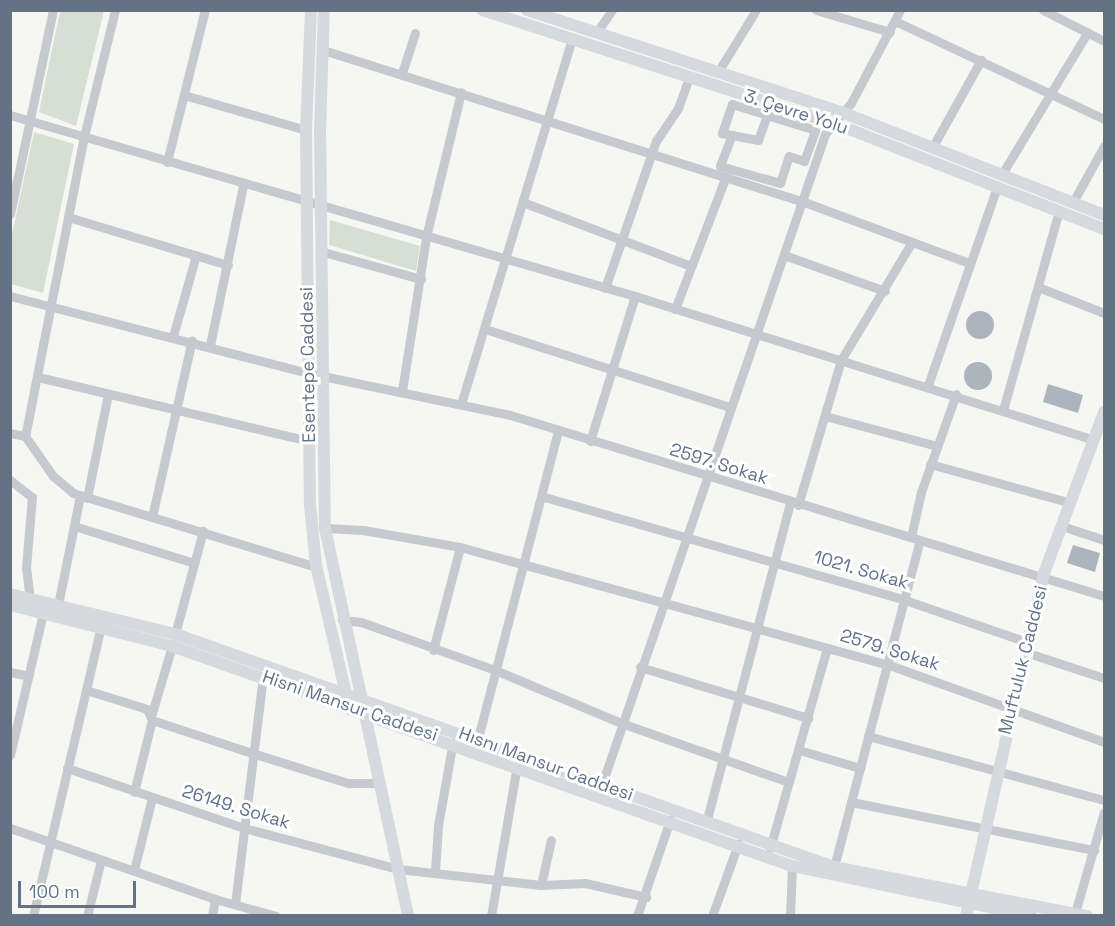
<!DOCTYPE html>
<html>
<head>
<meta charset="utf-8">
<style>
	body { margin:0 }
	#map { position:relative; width:1115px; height:926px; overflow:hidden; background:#f6f7f3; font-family:"Space Grotesk",sans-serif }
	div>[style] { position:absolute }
	.green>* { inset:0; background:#d7ded4 }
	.building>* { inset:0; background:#aeb4bc }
	.round { border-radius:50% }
	.street>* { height:9px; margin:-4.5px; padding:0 4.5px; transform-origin:4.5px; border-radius:4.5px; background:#c6c9cd }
	.secondary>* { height:12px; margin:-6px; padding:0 6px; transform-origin:6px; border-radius:6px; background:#d6dadf }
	span { translate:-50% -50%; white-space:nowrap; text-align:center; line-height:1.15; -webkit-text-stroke:6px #fff; paint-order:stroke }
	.street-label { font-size:18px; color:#647286 }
	.frame { position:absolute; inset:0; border:12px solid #647286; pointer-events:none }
	.scale { position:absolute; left:18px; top:881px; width:118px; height:27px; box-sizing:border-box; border:3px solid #647286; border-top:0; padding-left:8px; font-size:18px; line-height:21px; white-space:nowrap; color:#647286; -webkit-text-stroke:4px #fff; paint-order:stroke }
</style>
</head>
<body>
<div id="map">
	<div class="green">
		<i style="clip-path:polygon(60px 11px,104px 11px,76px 126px,39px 112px)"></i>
		<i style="clip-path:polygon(34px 132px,74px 144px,43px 293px,11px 284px,11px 239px)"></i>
		<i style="clip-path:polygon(330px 220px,420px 246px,416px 271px,329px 245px)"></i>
	</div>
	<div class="building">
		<i class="round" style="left:966px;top:311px;width:28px;height:28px"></i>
		<i class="round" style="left:964px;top:362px;width:28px;height:28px"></i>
		<i style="clip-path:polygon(1048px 384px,1083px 395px,1078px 413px,1043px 402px)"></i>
		<i style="clip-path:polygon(1073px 545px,1100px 553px,1095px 572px,1067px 563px)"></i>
	</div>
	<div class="street">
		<i style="left:115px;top:10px;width:130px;rotate:103.8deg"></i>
		<i style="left:84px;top:136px;width:306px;rotate:101.1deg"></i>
		<i style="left:25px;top:436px;width:49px;rotate:55deg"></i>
		<i style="left:53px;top:476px;width:26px;rotate:40deg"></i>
		<i style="left:73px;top:493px;width:254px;rotate:16.9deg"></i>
		<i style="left:816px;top:10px;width:77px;rotate:16.6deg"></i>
		<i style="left:1043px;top:10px;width:68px;rotate:26.9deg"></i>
		<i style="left:895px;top:21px;width:231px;rotate:25.1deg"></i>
		<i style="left:596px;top:33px;width:28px;rotate:-55deg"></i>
		<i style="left:323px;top:50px;width:504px;rotate:17.54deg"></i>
		<i style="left:804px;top:202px;width:176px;rotate:20.3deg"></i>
		<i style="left:718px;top:72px;width:73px;rotate:-58.5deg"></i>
		<i style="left:402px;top:73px;width:42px;rotate:-72deg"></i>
		<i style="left:184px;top:95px;width:127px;rotate:16deg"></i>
		<i style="left:10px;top:115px;width:651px;rotate:16.15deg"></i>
		<i style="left:635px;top:296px;width:479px;rotate:17.4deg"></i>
		<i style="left:731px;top:137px;width:31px;rotate:111deg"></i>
		<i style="left:720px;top:166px;width:62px;rotate:15.8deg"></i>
		<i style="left:780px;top:183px;width:28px;rotate:-72deg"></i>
		<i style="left:789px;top:156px;width:16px;rotate:18deg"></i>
		<i style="left:804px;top:161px;width:33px;rotate:-70deg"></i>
		<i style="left:815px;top:130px;width:87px;rotate:-162.6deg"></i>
		<i style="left:732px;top:104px;width:31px;rotate:109deg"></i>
		<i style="left:722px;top:133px;width:37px;rotate:11deg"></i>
		<i style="left:758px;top:140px;width:27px;rotate:-70deg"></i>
		<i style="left:932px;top:148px;width:101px;rotate:-60.9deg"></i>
		<i style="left:167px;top:162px;width:157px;rotate:-76deg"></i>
		<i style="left:1002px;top:174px;width:165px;rotate:-58.9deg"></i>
		<i style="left:1073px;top:202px;width:64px;rotate:-61deg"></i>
		<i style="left:525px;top:203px;width:178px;rotate:20.8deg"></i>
		<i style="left:10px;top:214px;width:208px;rotate:-78.1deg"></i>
		<i style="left:68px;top:217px;width:167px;rotate:16.7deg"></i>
		<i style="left:320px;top:251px;width:105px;rotate:15.5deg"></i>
		<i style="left:784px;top:255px;width:107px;rotate:19.6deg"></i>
		<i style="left:1038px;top:287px;width:71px;rotate:21.5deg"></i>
		<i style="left:605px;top:288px;width:156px;rotate:-70.9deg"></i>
		<i style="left:656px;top:141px;width:40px;rotate:-56deg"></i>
		<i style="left:678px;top:108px;width:33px;rotate:-70deg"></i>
		<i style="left:10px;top:296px;width:308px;rotate:14.5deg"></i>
		<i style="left:308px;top:373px;width:206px;rotate:11.7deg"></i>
		<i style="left:510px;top:415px;width:621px;rotate:16.95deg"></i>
		<i style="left:675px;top:309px;width:142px;rotate:-69deg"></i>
		<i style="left:485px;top:329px;width:256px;rotate:17.7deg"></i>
		<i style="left:173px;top:336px;width:84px;rotate:-74.1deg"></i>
		<i style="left:210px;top:345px;width:163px;rotate:-78.3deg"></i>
		<i style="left:38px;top:377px;width:278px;rotate:13.3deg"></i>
		<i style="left:928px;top:385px;width:210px;rotate:-70.8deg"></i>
		<i style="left:402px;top:391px;width:156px;rotate:-81.1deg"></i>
		<i style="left:426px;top:237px;width:149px;rotate:-76.4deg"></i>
		<i style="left:461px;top:404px;width:382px;rotate:-73.1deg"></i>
		<i style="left:1003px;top:410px;width:207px;rotate:-74.3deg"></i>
		<i style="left:825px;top:416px;width:116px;rotate:15deg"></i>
		<i style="left:10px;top:433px;width:15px;rotate:11deg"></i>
		<i style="left:590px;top:441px;width:152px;rotate:-72.8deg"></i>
		<i style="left:930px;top:464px;width:143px;rotate:15.4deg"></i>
		<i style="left:10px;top:480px;width:28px;rotate:38deg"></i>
		<i style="left:32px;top:497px;width:70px;rotate:94.9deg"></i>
		<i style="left:26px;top:567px;width:31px;rotate:83deg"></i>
		<i style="left:541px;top:496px;width:379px;rotate:15.9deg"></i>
		<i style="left:905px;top:600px;width:129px;rotate:19deg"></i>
		<i style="left:87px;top:498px;width:106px;rotate:-78.6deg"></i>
		<i style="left:798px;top:505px;width:151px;rotate:-73.5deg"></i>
		<i style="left:841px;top:360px;width:138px;rotate:-59deg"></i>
		<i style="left:152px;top:517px;width:181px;rotate:-77.3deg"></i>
		<i style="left:74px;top:526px;width:126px;rotate:17.1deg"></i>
		<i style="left:1062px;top:526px;width:44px;rotate:18.4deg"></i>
		<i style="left:325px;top:528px;width:38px;rotate:3deg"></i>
		<i style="left:363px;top:530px;width:98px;rotate:9.9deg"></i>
		<i style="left:460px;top:547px;width:310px;rotate:15.3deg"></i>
		<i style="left:759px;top:629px;width:135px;rotate:15.5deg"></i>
		<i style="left:889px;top:665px;width:228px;rotate:19.7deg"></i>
		<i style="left:911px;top:537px;width:46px;rotate:-77.5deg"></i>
		<i style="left:921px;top:492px;width:104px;rotate:-70.3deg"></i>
		<i style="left:58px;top:605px;width:111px;rotate:-78.6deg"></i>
		<i style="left:342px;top:620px;width:19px;rotate:6deg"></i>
		<i style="left:361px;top:622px;width:142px;rotate:19.7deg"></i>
		<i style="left:495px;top:670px;width:137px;rotate:22.8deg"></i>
		<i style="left:621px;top:723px;width:178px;rotate:19.4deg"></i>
		<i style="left:175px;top:634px;width:107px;rotate:-74.8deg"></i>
		<i style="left:433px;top:650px;width:106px;rotate:-75.3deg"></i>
		<i style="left:1025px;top:652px;width:83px;rotate:18.2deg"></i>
		<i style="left:640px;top:667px;width:176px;rotate:16.9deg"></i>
		<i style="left:10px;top:672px;width:19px;rotate:12deg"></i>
		<i style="left:86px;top:690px;width:64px;rotate:17.3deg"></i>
		<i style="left:147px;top:709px;width:12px;rotate:66deg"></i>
		<i style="left:152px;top:720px;width:105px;rotate:18.3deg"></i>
		<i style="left:252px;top:753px;width:101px;rotate:17.4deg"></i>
		<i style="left:348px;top:783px;width:30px"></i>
		<i style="left:152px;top:713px;width:70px;rotate:-73.4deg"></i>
		<i style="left:868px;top:736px;width:245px;rotate:15.2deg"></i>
		<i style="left:478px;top:738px;width:317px;rotate:-75.4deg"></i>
		<i style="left:799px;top:750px;width:64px;rotate:16.4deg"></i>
		<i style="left:10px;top:755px;width:146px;rotate:-76.9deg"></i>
		<i style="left:67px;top:768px;width:187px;rotate:18.7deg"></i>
		<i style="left:244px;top:828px;width:159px;rotate:14.9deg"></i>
		<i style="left:398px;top:869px;width:144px;rotate:6.4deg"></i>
		<i style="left:541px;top:885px;width:44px;rotate:-2.6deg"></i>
		<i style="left:585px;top:883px;width:63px;rotate:12.9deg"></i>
		<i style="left:602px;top:784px;width:687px;rotate:-71.06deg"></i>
		<i style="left:825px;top:134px;width:40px;rotate:-50deg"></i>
		<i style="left:851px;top:103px;width:105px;rotate:-62.2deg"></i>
		<i style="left:134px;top:792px;width:74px;rotate:-76deg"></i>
		<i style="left:851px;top:802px;width:248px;rotate:11.2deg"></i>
		<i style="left:706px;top:823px;width:331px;rotate:-75.3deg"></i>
		<i style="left:10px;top:828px;width:217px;rotate:19.1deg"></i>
		<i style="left:215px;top:899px;width:63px;rotate:15.6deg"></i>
		<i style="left:770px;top:848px;width:208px;rotate:-74.1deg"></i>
		<i style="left:834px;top:867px;width:338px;rotate:-75.3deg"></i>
		<i style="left:134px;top:870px;width:74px;rotate:-76deg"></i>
		<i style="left:435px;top:872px;width:47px;rotate:-86.3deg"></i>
		<i style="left:438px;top:825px;width:84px;rotate:-79.8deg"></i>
		<i style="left:541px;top:885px;width:46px;rotate:-77.5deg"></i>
		<i style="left:235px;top:904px;width:230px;rotate:-83deg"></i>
		<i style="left:1075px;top:913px;width:105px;rotate:-74deg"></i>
		<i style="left:33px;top:916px;width:297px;rotate:-76.8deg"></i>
		<i style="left:87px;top:916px;width:58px;rotate:-76deg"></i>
		<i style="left:212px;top:916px;width:17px;rotate:-80deg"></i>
		<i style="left:491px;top:916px;width:152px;rotate:-80.2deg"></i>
		<i style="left:637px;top:916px;width:102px;rotate:-71deg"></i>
		<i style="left:712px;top:916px;width:77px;rotate:-70.1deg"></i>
		<i style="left:790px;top:916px;width:50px;rotate:-87.7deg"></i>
	</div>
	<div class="secondary">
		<i style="left:311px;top:10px;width:120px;rotate:92.4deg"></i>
		<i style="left:306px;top:130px;width:375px;rotate:89.4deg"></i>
		<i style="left:310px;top:505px;width:60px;rotate:84.3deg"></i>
		<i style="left:316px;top:565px;width:132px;rotate:76.9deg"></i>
		<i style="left:324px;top:10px;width:120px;rotate:91.9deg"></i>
		<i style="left:320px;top:130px;width:398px;rotate:89.3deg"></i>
		<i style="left:325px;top:528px;width:397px;rotate:77.9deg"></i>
		<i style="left:482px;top:10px;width:372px;rotate:17.9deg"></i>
		<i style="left:836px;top:124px;width:288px;rotate:21.4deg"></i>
		<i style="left:527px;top:10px;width:333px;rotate:18deg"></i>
		<i style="left:844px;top:113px;width:279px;rotate:21.4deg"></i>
		<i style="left:10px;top:594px;width:170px;rotate:13.6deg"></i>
		<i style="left:175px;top:634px;width:699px;rotate:19.47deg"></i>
		<i style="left:834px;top:867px;width:258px;rotate:11deg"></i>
		<i style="left:10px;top:605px;width:167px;rotate:14.2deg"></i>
		<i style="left:172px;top:646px;width:658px;rotate:19.54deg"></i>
		<i style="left:792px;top:866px;width:244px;rotate:11.8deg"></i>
		<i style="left:966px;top:916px;width:349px;rotate:-77.2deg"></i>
		<i style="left:1043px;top:576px;width:175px;rotate:-69.6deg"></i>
	</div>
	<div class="street-label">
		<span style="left:796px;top:112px;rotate:18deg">3. Çevre Yolu</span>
		<span style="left:308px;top:365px;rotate:-91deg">Esentepe Caddesi</span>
		<span style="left:719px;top:464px;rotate:17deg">2597. Sokak</span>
		<span style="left:861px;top:570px;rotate:16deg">1021. Sokak</span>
		<span style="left:890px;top:650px;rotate:17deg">2579. Sokak</span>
		<span style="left:1023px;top:660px;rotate:-76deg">Muftuluk Caddesi</span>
		<span style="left:350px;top:706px;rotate:19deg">Hisni Mansur Caddesi</span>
		<span style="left:546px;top:764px;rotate:20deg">Hısnı Mansur Caddesi</span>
		<span style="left:236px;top:807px;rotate:17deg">26149. Sokak</span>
	</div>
	<div class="frame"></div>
	<div class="scale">100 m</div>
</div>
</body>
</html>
